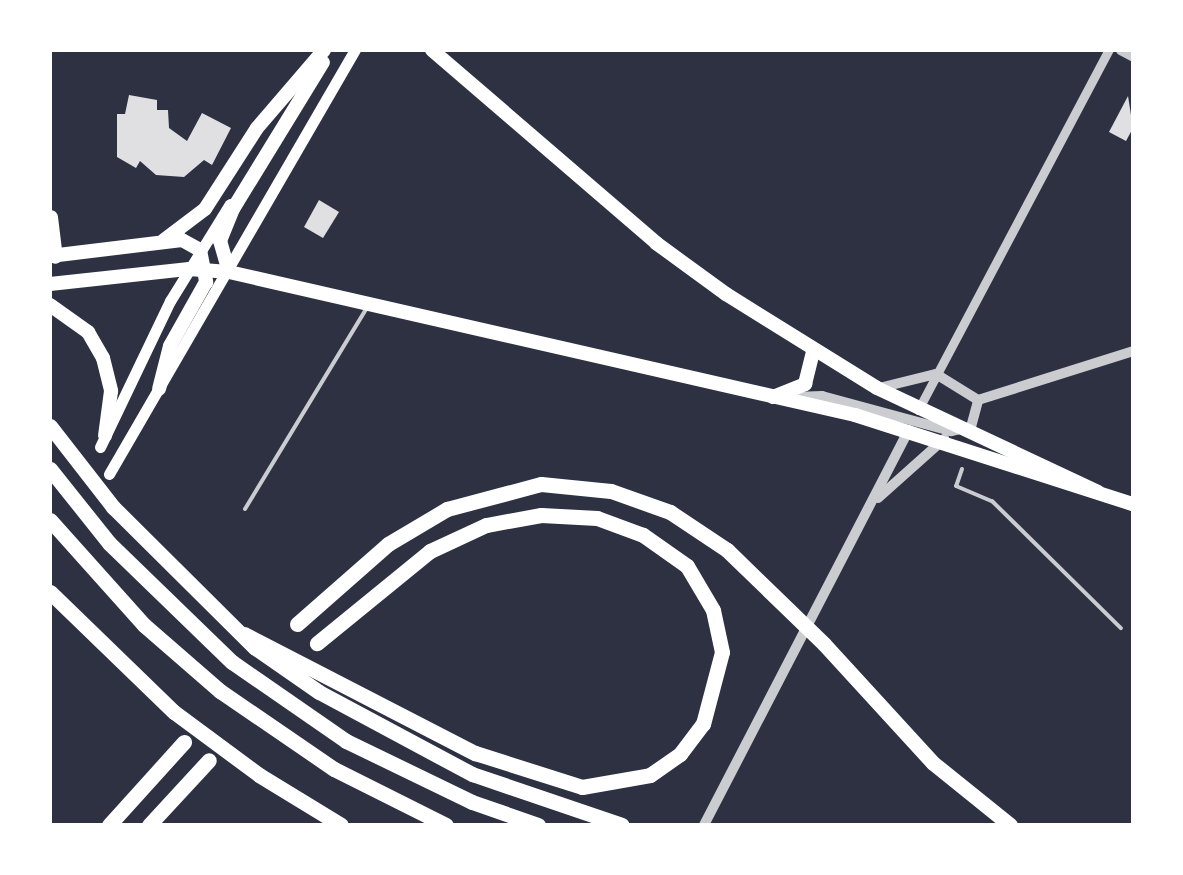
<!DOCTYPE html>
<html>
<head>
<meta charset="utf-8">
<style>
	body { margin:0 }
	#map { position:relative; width:1183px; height:875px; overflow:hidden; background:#2d3142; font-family:Commissioner,sans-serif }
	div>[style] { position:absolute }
	.building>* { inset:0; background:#e0e0e3 }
	.service>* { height:4px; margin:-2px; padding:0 2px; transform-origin:2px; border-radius:2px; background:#caccd0 }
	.minor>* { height:9px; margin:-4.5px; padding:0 4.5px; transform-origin:4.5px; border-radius:4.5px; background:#caccd0 }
	.tertiary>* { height:10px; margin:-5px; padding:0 5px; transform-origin:5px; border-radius:5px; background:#caccd0 }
	.secondary>* { height:11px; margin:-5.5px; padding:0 5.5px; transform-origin:5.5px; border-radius:5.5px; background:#fff }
	.primary>* { height:14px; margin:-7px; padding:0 7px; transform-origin:7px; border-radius:7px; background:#fff }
	.motorway>* { height:15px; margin:-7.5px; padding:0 7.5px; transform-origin:7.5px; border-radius:7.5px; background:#fff }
	span { translate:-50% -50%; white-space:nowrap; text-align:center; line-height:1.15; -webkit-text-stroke:10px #fff; paint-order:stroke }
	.frame { position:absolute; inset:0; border:52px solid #fff; pointer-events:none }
</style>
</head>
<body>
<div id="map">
	<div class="building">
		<i style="clip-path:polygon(129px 95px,157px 100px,157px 110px,168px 110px,169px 128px,187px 141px,202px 113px,231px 128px,212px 165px,204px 160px,184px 177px,156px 175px,140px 161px,136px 168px,117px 157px,117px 114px,125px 114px)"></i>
		<i style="clip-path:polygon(1128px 96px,1133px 128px,1126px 141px,1109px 132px)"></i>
		<i style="clip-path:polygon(319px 200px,339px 212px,323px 238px,304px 227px)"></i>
	</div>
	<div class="service">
		<i style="left:962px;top:469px;width:18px;rotate:109deg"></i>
		<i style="left:956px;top:486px;width:39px;rotate:23deg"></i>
		<i style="left:992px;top:501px;width:181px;rotate:44.6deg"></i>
		<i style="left:245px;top:509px;width:234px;rotate:-58.8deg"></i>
	</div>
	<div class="minor">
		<i style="left:1120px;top:50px;width:15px;rotate:28deg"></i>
		<i style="left:918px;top:410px;width:408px;rotate:-62.1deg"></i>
	</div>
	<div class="tertiary">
		<i style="left:879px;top:388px;width:59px;rotate:-13.8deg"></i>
		<i style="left:936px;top:374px;width:49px;rotate:31.8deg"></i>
		<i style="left:794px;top:397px;width:28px;rotate:-2deg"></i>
		<i style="left:822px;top:396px;width:134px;rotate:15.2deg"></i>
		<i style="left:951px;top:431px;width:20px;rotate:-11deg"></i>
		<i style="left:971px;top:427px;width:28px;rotate:-75deg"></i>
		<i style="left:978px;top:400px;width:163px;rotate:-17.5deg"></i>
		<i style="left:878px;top:498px;width:89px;rotate:-41.8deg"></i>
		<i style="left:704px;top:825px;width:445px;rotate:-62.6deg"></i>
	</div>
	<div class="secondary">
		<i style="left:100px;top:447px;width:162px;rotate:-64.4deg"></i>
		<i style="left:170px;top:301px;width:114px;rotate:-58.3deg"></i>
		<i style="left:109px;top:474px;width:490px;rotate:-59.9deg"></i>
	</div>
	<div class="primary">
		<i style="left:432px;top:50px;width:296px;rotate:40.7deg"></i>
		<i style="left:656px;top:243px;width:87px;rotate:36.1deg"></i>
		<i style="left:726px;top:294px;width:178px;rotate:31.9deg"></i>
		<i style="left:877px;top:388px;width:244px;rotate:25.2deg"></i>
		<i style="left:164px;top:240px;width:51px;rotate:-37.1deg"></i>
		<i style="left:205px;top:209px;width:96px;rotate:-57.3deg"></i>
		<i style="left:257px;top:128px;width:103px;rotate:-49.3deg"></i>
		<i style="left:50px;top:256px;width:133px;rotate:-6.9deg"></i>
		<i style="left:182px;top:240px;width:21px;rotate:29deg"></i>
		<i style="left:200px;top:250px;width:33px;rotate:79deg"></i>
		<i style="left:206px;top:282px;width:73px;rotate:119.4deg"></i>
		<i style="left:170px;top:346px;width:44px;rotate:104.3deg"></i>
		<i style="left:229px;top:272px;width:32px;rotate:-106deg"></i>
		<i style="left:220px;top:241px;width:35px;rotate:-68deg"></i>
		<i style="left:233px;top:209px;width:172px;rotate:-58.5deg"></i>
		<i style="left:50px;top:284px;width:140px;rotate:-6.2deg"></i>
		<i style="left:189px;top:269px;width:40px;rotate:4.3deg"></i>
		<i style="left:229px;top:272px;width:642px;rotate:12.87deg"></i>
		<i style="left:855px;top:415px;width:292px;rotate:17.8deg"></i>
		<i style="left:50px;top:305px;width:47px;rotate:35.4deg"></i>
		<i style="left:88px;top:332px;width:30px;rotate:60deg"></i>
		<i style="left:103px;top:358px;width:34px;rotate:76deg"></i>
		<i style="left:111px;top:391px;width:45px;rotate:97.6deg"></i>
		<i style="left:773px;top:397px;width:35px;rotate:-22deg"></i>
		<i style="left:805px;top:384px;width:34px;rotate:-76deg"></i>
	</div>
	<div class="motorway">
		<i style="left:50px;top:217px;width:39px;rotate:83deg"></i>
		<i style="left:50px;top:426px;width:103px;rotate:52.1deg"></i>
		<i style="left:113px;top:507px;width:199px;rotate:44.8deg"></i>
		<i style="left:254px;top:647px;width:79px;rotate:34.7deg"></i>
		<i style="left:319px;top:692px;width:174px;rotate:28.2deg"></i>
		<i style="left:472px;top:774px;width:158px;rotate:18.8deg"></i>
		<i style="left:50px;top:469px;width:95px;rotate:51.4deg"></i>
		<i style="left:109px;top:543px;width:171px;rotate:44.1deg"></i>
		<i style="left:232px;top:662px;width:139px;rotate:34.7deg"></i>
		<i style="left:346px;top:741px;width:140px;rotate:25.8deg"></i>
		<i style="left:472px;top:802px;width:70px;rotate:19.2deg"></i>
		<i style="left:50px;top:520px;width:141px;rotate:48.2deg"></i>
		<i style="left:144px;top:625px;width:101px;rotate:41deg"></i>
		<i style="left:220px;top:691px;width:138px;rotate:34.4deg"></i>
		<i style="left:334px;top:769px;width:125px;rotate:26.6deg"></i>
		<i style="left:50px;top:592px;width:173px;rotate:44.1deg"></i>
		<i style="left:174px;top:712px;width:106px;rotate:36.5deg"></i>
		<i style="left:259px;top:775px;width:96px;rotate:31.4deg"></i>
		<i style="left:297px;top:624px;width:121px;rotate:-41.3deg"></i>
		<i style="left:388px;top:544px;width:69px;rotate:-30.7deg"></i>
		<i style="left:447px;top:509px;width:97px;rotate:-14.9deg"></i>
		<i style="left:541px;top:484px;width:70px;rotate:5.7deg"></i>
		<i style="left:611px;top:491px;width:63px;rotate:19.6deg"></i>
		<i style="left:670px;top:512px;width:69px;rotate:33.7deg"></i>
		<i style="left:727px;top:550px;width:135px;rotate:44.1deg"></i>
		<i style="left:824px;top:644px;width:161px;rotate:47.5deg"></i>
		<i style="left:933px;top:763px;width:99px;rotate:38.8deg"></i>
		<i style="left:244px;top:634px;width:260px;rotate:27.3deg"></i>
		<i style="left:475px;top:753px;width:112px;rotate:17.6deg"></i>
		<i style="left:582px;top:787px;width:69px;rotate:-10deg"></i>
		<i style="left:650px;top:775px;width:37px;rotate:-35deg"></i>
		<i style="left:680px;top:754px;width:38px;rotate:-53deg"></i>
		<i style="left:703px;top:724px;width:74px;rotate:-75.2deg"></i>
		<i style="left:722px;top:652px;width:43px;rotate:-102.1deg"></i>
		<i style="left:713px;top:610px;width:51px;rotate:-120.6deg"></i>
		<i style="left:687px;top:566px;width:54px;rotate:-144.8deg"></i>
		<i style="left:643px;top:535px;width:49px;rotate:-159.7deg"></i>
		<i style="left:597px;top:518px;width:56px;rotate:-176.9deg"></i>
		<i style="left:541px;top:515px;width:56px;rotate:169.7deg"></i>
		<i style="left:486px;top:525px;width:62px;rotate:155.1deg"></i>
		<i style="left:430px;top:551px;width:146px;rotate:140.8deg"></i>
		<i style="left:109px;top:825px;width:112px;rotate:-47.9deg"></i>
		<i style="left:149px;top:825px;width:88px;rotate:-47.3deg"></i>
	</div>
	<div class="frame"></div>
</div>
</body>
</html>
